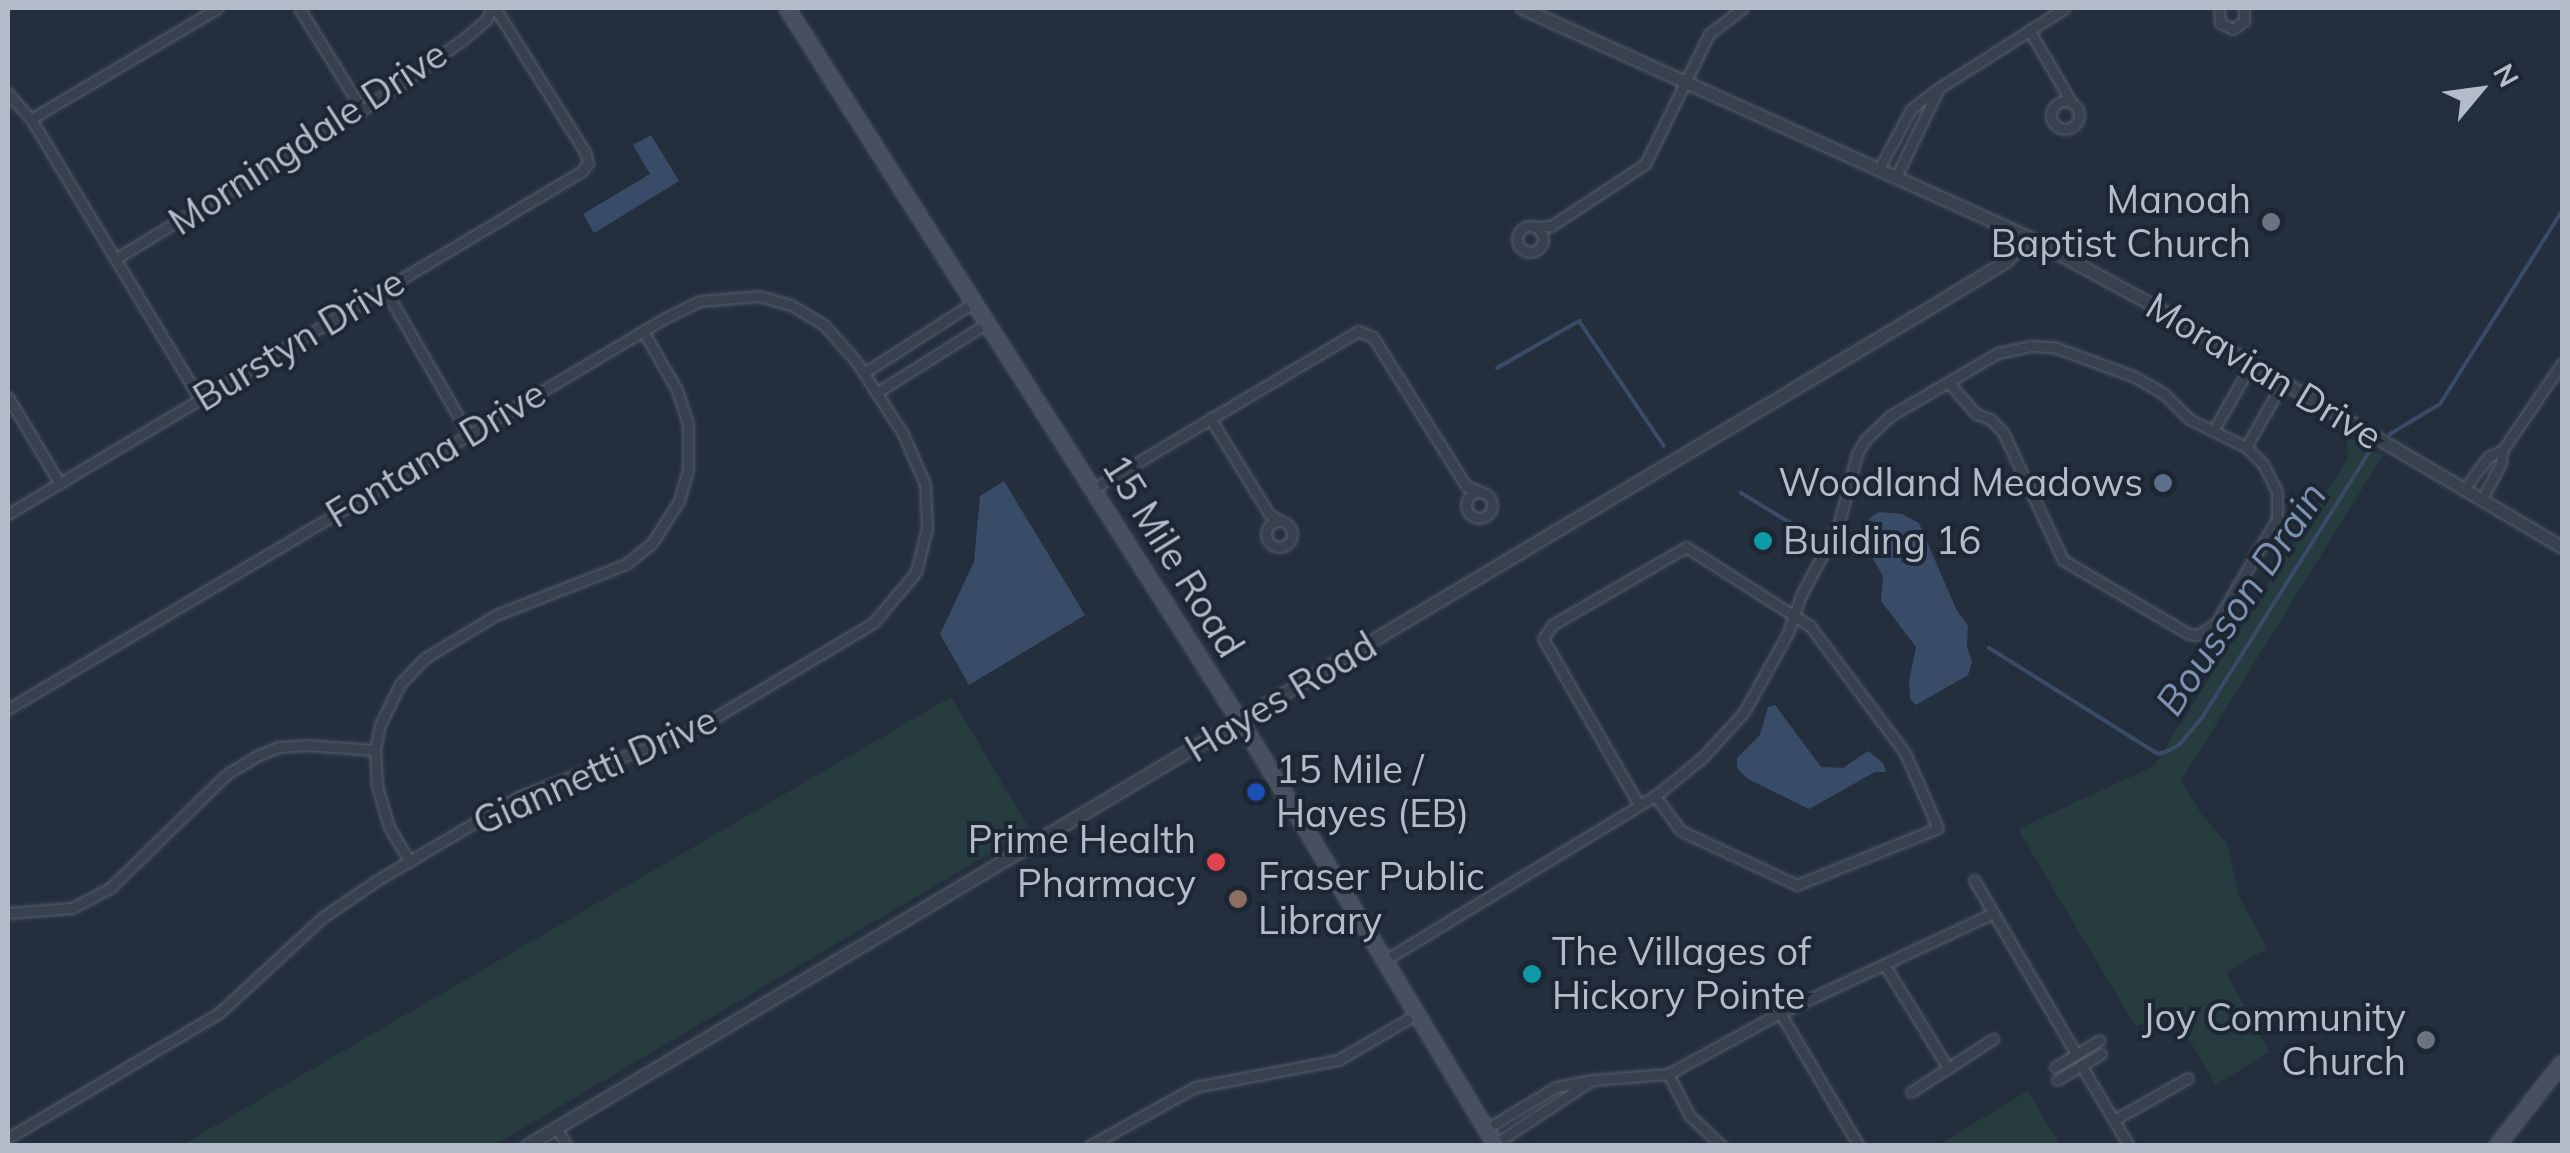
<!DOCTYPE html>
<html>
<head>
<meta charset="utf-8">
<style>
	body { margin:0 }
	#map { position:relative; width:2570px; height:1153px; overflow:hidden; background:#242f3e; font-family:Mulish,sans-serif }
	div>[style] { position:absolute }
	.green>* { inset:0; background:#263c3f }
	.water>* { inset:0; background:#394c67 }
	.stream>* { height:4px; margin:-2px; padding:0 2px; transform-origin:2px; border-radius:2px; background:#394c67 }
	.roads { filter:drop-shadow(0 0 2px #565f6c) drop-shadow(0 0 2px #565f6c) }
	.minor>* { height:9px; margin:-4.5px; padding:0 4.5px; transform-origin:4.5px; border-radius:4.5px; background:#38414e }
	.minor>.ring { margin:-4.5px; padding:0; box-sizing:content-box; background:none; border:9px solid #38414e; border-radius:50% }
	.tertiary>* { height:11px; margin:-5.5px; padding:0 5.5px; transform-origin:5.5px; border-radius:5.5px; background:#38414e }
	.secondary>* { height:14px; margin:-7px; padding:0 7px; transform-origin:7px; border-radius:7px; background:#465061 }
	.dots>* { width:28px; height:28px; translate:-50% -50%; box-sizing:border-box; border:5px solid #1d2633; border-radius:50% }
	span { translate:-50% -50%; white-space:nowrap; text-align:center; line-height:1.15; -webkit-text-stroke:8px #1d2633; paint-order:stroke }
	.street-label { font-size:38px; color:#b4bcc9 }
	.poi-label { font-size:38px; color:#b4bcc9 }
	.right { translate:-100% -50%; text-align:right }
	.left { translate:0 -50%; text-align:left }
	.water-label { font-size:40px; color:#7c92b1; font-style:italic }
	.frame { position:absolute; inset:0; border:10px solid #b4bcc9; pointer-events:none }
	.north { position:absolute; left:2430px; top:40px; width:100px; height:100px; -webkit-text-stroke:8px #1d2633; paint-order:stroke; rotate:61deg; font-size:28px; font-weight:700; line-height:40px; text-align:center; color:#b4bcc9 }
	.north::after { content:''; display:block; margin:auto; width:35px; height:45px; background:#b4bcc9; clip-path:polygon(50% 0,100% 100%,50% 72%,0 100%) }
</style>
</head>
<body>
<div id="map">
	<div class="green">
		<i style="clip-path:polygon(2346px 436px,2383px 455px,2181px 781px,2202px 815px,2227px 843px,2239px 897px,2267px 948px,2226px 973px,2269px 1052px,2216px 1085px,2170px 1007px,2136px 1027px,2018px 829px,2154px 766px,2349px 456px)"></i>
		<i style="clip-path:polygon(951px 697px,1030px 830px,494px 1145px,182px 1145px)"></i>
		<i style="clip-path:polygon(2028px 1091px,2060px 1145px,1938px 1145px)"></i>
	</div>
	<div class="water">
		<i style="clip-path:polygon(651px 135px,679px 181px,594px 233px,583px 214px,650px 174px,633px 145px)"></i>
		<i style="clip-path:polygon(1004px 481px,1085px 615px,969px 685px,940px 634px,974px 562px,980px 496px)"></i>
		<i style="clip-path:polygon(1879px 512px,1902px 514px,1919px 523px,1956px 609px,1968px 626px,1967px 646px,1972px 662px,1968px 675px,1916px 705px,1910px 699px,1909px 681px,1916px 647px,1881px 601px,1883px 576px,1865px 546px,1870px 518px)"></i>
		<i style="clip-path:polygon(1775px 705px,1821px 767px,1843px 768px,1868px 751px,1883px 763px,1886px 772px,1875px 772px,1809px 809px,1748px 779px,1737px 768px,1737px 758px,1760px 735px,1768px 707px)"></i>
	</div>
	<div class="stream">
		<i style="left:1497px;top:368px;width:95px;rotate:-29.8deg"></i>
		<i style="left:1579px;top:321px;width:151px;rotate:55.8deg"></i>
		<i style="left:2390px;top:434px;width:58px;rotate:-31deg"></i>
		<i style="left:2440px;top:404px;width:228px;rotate:-57.7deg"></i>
		<i style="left:1741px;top:493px;width:89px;rotate:31.2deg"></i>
		<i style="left:1989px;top:648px;width:199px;rotate:32.1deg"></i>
		<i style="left:2158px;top:754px;width:10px;rotate:-17deg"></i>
		<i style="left:2168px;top:751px;width:13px;rotate:-29deg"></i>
		<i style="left:2179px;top:745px;width:38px;rotate:-50deg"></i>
		<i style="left:2203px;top:716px;width:317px;rotate:-57.8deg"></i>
	</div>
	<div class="roads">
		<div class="minor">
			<i style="left:299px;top:8px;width:120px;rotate:58.3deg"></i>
			<i style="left:2219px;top:8px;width:15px;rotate:86deg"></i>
			<i style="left:2220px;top:23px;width:14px;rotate:25deg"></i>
			<i style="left:2233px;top:29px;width:14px;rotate:-36deg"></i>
			<i style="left:2244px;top:21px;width:13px;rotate:-90deg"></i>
			<i style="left:2029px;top:30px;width:81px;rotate:59.6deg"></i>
			<i style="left:1939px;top:88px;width:149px;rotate:-32.4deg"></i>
			<i style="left:8px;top:93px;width:35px;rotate:49deg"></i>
			<i style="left:31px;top:119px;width:327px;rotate:58.9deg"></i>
			<i class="ring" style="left:2051px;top:101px;width:19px;height:19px"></i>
			<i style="left:31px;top:119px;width:217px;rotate:-30.7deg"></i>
			<i style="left:1879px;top:169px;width:68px;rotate:-61.9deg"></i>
			<i style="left:1911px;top:109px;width:35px;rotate:-37deg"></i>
			<i style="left:1939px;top:88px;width:99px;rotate:115.8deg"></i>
			<i class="ring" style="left:1517px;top:226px;width:17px;height:17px"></i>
			<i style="left:1534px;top:227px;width:17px;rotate:-3deg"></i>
			<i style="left:1551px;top:226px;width:113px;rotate:-33.4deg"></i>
			<i style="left:1645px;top:164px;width:145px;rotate:-63.8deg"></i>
			<i style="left:1709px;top:34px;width:43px;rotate:-37.4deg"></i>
			<i style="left:115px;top:259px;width:288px;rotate:-31.1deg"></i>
			<i style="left:362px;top:110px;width:121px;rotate:-34.9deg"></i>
			<i style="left:461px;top:41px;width:33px;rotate:-40deg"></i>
			<i style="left:486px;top:20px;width:13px;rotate:-63deg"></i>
			<i style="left:384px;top:288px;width:170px;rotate:60deg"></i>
			<i style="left:864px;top:373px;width:131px;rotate:-32.8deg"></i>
			<i style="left:876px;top:393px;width:131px;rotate:-32.2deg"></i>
			<i style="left:8px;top:397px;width:101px;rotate:59.1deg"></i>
			<i style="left:1210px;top:418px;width:113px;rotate:58.4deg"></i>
			<i style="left:1269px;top:514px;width:13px;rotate:32deg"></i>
			<i style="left:2213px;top:431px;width:76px;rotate:-60.1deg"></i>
			<i style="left:2246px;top:447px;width:73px;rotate:-60.3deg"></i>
			<i style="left:2502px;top:451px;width:107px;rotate:-55.7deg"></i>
			<i style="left:1093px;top:489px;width:309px;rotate:-30.8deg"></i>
			<i style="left:1358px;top:331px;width:16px;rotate:22deg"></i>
			<i style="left:1373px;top:337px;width:176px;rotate:58deg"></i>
			<i style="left:1466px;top:486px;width:14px;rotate:21deg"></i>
			<i style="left:2464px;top:489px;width:41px;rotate:-52.9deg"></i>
			<i style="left:2489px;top:456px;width:14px;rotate:-21deg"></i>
			<i style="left:2502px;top:451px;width:12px;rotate:95deg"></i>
			<i style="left:2501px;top:463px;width:41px;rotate:117.8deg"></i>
			<i class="ring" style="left:1466px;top:492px;width:17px;height:17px"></i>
			<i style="left:8px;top:514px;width:669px;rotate:-30.86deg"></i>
			<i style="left:582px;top:171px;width:10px;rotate:-53deg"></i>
			<i style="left:588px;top:163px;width:11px;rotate:-105deg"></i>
			<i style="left:585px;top:152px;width:170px;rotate:-122deg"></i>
			<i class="ring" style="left:1266px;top:521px;width:17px;height:17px"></i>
			<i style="left:8px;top:709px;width:765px;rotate:-30.76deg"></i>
			<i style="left:665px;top:318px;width:39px;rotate:-26deg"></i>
			<i style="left:700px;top:301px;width:59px;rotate:-4.8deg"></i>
			<i style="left:759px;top:296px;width:33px;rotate:16deg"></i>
			<i style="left:791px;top:305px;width:39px;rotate:31deg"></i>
			<i style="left:824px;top:325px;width:48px;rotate:48.4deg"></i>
			<i style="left:856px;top:361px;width:87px;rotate:57.2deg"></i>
			<i style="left:903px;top:434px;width:55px;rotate:66.3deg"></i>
			<i style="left:925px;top:484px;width:44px;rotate:87.4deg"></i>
			<i style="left:927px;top:528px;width:45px;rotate:104deg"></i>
			<i style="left:916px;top:572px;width:67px;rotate:130.1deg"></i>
			<i style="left:873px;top:623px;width:209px;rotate:149.1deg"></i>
			<i style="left:694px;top:730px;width:188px;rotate:159.2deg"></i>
			<i style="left:518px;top:797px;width:165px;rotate:149.4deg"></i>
			<i style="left:376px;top:881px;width:64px;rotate:145.8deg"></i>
			<i style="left:323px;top:917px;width:142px;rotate:137.3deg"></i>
			<i style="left:219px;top:1013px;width:245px;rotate:149.4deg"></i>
			<i style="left:1639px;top:805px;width:192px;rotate:-120deg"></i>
			<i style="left:1543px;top:639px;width:17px;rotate:-57deg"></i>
			<i style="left:1552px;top:625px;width:155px;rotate:-30.2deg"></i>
			<i style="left:1686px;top:547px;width:147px;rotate:32.5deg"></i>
			<i style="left:1810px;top:626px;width:159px;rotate:53.2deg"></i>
			<i style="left:1905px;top:753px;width:82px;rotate:66.3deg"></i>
			<i style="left:1938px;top:828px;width:152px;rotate:158deg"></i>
			<i style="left:1797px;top:885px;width:128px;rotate:-155deg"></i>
			<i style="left:1681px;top:831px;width:44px;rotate:-126.6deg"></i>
			<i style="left:410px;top:862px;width:41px;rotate:-121deg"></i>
			<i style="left:389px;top:827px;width:43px;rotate:-106.3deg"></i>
			<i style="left:377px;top:786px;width:36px;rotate:-93deg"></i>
			<i style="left:375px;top:750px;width:25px;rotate:-79deg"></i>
			<i style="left:380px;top:725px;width:46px;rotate:-64deg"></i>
			<i style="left:400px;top:684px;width:36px;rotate:-46deg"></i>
			<i style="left:425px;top:658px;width:83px;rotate:-31.2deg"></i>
			<i style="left:496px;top:615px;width:140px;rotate:-21.4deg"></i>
			<i style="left:626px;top:564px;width:33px;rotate:-39deg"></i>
			<i style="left:652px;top:543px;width:50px;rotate:-57.3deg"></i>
			<i style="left:679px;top:501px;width:32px;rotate:-74deg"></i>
			<i style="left:688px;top:470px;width:46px;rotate:-90deg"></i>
			<i style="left:688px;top:424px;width:36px;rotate:-108deg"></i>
			<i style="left:677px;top:390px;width:68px;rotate:-120deg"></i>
			<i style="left:1974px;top:880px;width:202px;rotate:59.6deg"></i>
			<i style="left:8px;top:913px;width:64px;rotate:-4.5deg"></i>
			<i style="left:72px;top:908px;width:43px;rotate:-27.8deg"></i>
			<i style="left:110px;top:888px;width:163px;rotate:-44.3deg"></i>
			<i style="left:227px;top:774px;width:37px;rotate:-31deg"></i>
			<i style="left:259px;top:755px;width:22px;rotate:-22deg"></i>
			<i style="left:279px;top:747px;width:26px;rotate:-4deg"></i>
			<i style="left:305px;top:745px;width:70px;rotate:4.1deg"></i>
			<i style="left:1385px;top:960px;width:316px;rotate:-31.3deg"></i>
			<i style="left:1655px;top:796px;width:60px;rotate:-39deg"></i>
			<i style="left:1702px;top:758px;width:62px;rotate:-47.6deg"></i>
			<i style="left:1744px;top:712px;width:90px;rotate:-60.9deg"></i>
			<i style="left:1788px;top:633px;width:40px;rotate:-71.1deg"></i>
			<i style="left:1801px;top:595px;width:78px;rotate:-61.8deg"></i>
			<i style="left:1838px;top:526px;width:74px;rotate:-75.2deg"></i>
			<i style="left:1857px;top:454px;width:16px;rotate:-60deg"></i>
			<i style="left:1865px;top:440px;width:35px;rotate:-44deg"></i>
			<i style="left:1890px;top:416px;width:125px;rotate:-30.3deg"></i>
			<i style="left:1998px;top:353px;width:35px;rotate:-12deg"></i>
			<i style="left:2032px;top:346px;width:22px;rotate:3deg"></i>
			<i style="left:2054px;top:347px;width:86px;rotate:20.3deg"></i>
			<i style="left:2135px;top:377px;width:34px;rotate:30deg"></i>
			<i style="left:2164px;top:394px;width:35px;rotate:45deg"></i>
			<i style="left:2189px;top:419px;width:64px;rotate:26.2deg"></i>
			<i style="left:2246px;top:447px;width:24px;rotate:45deg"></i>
			<i style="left:2263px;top:464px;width:31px;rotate:63deg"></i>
			<i style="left:2277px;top:492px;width:27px;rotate:90deg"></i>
			<i style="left:2277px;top:519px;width:121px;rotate:120.4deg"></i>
			<i style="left:2216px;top:623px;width:22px;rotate:146deg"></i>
			<i style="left:2198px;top:635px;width:9px;rotate:-174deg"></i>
			<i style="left:2189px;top:634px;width:146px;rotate:-149.6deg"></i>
			<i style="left:2063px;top:560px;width:141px;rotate:-115.1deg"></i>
			<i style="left:2003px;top:432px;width:18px;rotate:-135deg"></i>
			<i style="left:1990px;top:419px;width:15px;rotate:-160deg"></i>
			<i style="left:1976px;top:414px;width:40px;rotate:-131deg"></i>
			<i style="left:1884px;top:964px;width:122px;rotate:58.4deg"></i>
			<i style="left:1780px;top:1013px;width:155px;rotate:59.3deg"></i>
			<i style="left:2081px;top:1065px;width:94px;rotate:59.3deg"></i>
			<i style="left:2055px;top:1067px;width:52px;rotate:-31deg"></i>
			<i style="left:1668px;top:1074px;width:47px;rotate:62.4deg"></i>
			<i style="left:1690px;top:1116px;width:44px;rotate:43.2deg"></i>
			<i style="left:1592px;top:1080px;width:76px;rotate:-4.5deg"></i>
			<i style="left:1668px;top:1074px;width:128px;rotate:-28.6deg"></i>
			<i style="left:1780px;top:1013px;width:235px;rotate:-25.1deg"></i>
			<i style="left:2057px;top:1080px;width:51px;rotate:-30.6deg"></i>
			<i style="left:1911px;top:1092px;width:98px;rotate:-32.9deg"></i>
			<i style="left:2114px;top:1120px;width:85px;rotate:-29.6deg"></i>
			<i style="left:556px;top:1127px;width:22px;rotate:60deg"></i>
			<i style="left:1486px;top:1129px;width:82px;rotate:-31deg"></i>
			<i style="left:1556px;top:1087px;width:37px;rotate:-11deg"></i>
			<i style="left:1592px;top:1080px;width:116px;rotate:146.6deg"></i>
			<i style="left:1089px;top:1146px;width:121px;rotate:-29.1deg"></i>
			<i style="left:1195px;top:1087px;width:146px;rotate:-10.7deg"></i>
			<i style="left:1338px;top:1060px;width:91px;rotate:-30.2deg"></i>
		</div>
		<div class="tertiary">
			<i style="left:1522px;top:8px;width:555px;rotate:24.35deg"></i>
			<i style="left:2028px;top:237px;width:140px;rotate:28.6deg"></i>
			<i style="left:2151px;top:304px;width:477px;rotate:30.6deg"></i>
			<i style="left:526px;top:1146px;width:1617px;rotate:-30.85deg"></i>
			<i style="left:1914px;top:317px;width:108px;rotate:-31.3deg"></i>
			<i style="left:2006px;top:261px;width:33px;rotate:-47deg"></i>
		</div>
		<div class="secondary">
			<i style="left:787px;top:8px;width:877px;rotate:57.58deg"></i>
			<i style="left:1257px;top:748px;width:464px;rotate:59deg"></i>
			<i style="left:2497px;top:1146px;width:105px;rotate:-51.9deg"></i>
		</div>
	</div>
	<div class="dots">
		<i style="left:2271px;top:222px;background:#6b7280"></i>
		<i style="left:2163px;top:483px;background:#5c6f8a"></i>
		<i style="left:1763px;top:541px;background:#0f9aa8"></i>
		<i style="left:1256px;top:792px;background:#1a4fb4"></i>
		<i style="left:1216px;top:862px;background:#e0444e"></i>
		<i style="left:1238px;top:899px;background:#8d6e63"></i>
		<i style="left:1532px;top:974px;background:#0f9aa8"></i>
		<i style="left:2426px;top:1040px;background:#6b7280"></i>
	</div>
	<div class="street-label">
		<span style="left:308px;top:138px;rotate:-33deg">Morningdale Drive</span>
		<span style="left:299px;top:340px;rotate:-31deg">Burstyn Drive</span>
		<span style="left:2264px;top:371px;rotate:31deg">Moravian Drive</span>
		<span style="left:436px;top:454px;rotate:-31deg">Fontana Drive</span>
		<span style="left:1173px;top:556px;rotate:58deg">15 Mile Road</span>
		<span style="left:1281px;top:697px;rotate:-31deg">Hayes Road</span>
		<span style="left:595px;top:771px;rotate:-24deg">Giannetti Drive</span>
	</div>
	<div class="poi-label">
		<span class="right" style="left:2251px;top:222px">Manoah<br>Baptist Church</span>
		<span class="right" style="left:2143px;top:483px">Woodland Meadows</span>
		<span class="left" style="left:1783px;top:541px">Building 16</span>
		<span class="left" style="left:1276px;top:792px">15 Mile /<br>Hayes (EB)</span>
		<span class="right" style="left:1196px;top:862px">Prime Health<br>Pharmacy</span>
		<span class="left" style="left:1258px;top:899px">Fraser Public<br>Library</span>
		<span class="left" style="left:1552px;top:974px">The Villages of<br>Hickory Pointe</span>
		<span class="right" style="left:2406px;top:1040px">Joy Community<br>Church</span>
	</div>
	<div class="water-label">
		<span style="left:2240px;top:598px;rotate:-56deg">Bousson Drain</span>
	</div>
	<div class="frame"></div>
	<div class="north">N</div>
</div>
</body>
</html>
